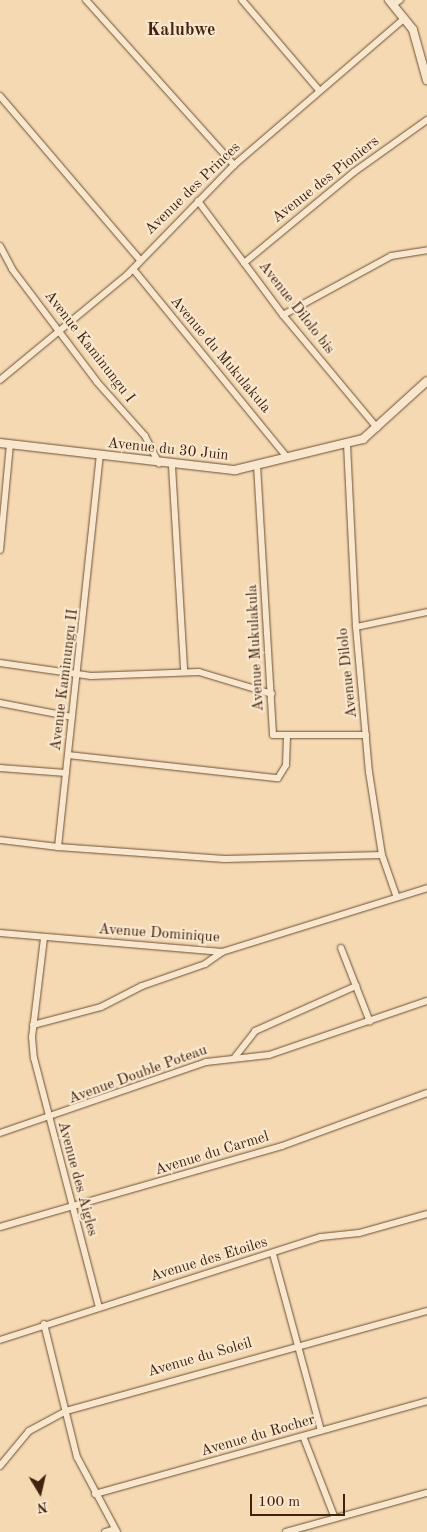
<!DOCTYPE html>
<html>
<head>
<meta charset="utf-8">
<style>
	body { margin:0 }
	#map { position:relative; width:427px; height:1532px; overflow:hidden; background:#f4d9b2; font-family:"Old Standard TT",serif }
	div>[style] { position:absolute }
	.roads { filter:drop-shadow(0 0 1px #6d5037) drop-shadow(0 0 1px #6d5037) }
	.minor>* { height:6px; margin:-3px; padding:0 3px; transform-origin:3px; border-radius:3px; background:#f8e6cd }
	.tertiary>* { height:8px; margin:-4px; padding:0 4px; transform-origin:4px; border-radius:4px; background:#f8e6cd }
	span { translate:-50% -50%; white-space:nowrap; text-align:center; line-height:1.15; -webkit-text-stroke:4.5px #f8e6cd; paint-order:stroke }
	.street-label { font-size:15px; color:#40220e }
	.quarter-label { font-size:18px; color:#40220e; font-weight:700 }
	.north { position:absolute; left:15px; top:1467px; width:50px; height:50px; -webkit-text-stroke:4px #f8e6cd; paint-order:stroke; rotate:171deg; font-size:14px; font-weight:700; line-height:20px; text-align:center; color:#40220e }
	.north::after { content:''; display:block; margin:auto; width:18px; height:22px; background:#40220e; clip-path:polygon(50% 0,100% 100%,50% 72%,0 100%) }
	.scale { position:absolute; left:250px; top:1494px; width:95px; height:22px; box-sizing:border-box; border:2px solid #40220e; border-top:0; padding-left:6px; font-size:15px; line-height:18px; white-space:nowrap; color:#40220e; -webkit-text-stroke:4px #f8e6cd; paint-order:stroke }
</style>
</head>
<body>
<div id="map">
	<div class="roads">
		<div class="minor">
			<i style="left:86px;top:0;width:222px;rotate:48.1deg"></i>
			<i style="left:242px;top:0;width:118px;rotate:49.5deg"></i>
			<i style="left:393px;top:5px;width:9px;rotate:-36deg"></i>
			<i style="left:0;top:96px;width:214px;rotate:49.5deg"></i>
			<i style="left:198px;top:201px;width:142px;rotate:53.3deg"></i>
			<i style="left:283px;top:315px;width:147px;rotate:50.2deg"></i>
			<i style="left:0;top:246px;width:26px;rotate:62deg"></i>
			<i style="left:12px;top:269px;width:141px;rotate:53deg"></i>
			<i style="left:97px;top:382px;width:72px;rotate:48.4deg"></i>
			<i style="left:145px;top:436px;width:31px;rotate:63deg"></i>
			<i style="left:244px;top:263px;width:143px;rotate:-39.6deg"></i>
			<i style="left:354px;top:172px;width:90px;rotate:-35.5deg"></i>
			<i style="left:133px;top:269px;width:243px;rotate:50.7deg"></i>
			<i style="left:283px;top:315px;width:123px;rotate:-28.6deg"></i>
			<i style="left:391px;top:256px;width:36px;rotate:-9deg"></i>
			<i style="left:0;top:380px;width:166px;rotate:-39.6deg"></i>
			<i style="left:128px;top:274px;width:152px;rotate:-45.8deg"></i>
			<i style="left:234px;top:165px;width:225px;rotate:-40.7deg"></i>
			<i style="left:347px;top:444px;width:183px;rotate:87.2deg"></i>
			<i style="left:356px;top:627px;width:146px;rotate:84.9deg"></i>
			<i style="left:369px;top:772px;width:84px;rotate:81.1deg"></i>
			<i style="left:382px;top:855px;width:42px;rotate:70.7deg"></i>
			<i style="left:257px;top:465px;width:270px;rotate:86.6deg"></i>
			<i style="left:273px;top:735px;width:93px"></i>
			<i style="left:172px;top:466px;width:205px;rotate:86.6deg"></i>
			<i style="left:0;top:550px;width:105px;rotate:-84.6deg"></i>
			<i style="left:356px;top:627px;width:73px;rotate:-11.9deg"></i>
			<i style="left:0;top:663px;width:92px;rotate:8.1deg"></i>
			<i style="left:91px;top:676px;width:108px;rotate:-2.1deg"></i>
			<i style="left:199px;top:672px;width:76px;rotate:16.8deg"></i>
			<i style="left:0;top:703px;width:73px;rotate:11deg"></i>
			<i style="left:68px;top:755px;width:211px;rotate:6.3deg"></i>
			<i style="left:278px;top:778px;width:15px;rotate:-58deg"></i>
			<i style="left:286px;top:765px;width:28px;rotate:-88deg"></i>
			<i style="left:0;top:768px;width:66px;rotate:4.3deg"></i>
			<i style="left:0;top:840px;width:58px;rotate:6.9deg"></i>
			<i style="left:58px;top:847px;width:393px;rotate:-83.9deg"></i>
			<i style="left:58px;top:847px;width:167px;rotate:4.1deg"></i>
			<i style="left:225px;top:859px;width:157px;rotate:-1.5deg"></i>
			<i style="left:0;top:933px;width:223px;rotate:4.9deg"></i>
			<i style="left:222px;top:952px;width:215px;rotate:-17.3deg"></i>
			<i style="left:44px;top:938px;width:100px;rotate:96.9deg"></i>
			<i style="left:32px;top:1037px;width:21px;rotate:85deg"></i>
			<i style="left:34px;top:1058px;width:257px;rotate:75.4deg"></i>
			<i style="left:341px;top:948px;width:79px;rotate:68.6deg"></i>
			<i style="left:33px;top:1025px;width:70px;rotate:-14.8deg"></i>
			<i style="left:101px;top:1007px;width:46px;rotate:-27.1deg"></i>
			<i style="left:142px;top:986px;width:67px;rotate:-19.2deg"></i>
			<i style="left:205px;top:964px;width:21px;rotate:-35deg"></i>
			<i style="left:235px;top:1057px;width:33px;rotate:-52deg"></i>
			<i style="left:255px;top:1031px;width:111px;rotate:-24deg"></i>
			<i style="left:0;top:1133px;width:218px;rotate:-19deg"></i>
			<i style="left:206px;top:1062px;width:63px;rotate:-6.3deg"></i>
			<i style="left:269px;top:1055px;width:167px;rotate:-18.9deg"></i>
			<i style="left:0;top:1227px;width:293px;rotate:-16deg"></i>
			<i style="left:282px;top:1146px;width:154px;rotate:-20.1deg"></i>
			<i style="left:273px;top:1254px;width:183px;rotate:74.8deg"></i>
			<i style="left:44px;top:1324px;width:137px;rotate:76.1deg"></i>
			<i style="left:77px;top:1457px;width:85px;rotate:61.9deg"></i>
			<i style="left:0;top:1340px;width:337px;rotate:-17.8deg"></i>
			<i style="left:321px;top:1237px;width:38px;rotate:-6deg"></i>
			<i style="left:359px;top:1233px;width:71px;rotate:-15.6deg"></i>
			<i style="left:303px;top:1436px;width:86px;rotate:68.8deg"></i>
			<i style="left:0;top:1466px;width:45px;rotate:-50.4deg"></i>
			<i style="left:29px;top:1431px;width:42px;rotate:-28.4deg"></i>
			<i style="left:66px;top:1411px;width:375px;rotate:-15.5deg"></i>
			<i style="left:95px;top:1494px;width:345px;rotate:-15.6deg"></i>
			<i style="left:105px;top:1532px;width:10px;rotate:-17deg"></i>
			<i style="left:286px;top:1532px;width:146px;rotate:-15.5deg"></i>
		</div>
		<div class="tertiary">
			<i style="left:389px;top:0;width:38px;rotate:51deg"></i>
			<i style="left:413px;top:30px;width:52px;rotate:74.4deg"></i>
			<i style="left:0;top:443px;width:237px;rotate:6.6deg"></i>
			<i style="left:235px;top:470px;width:132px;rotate:-13.6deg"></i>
			<i style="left:363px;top:439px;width:86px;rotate:-42.2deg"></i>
		</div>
	</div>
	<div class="street-label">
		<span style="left:326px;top:180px;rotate:-38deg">Avenue des Pioniers</span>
		<span style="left:193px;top:189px;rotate:-44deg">Avenue des Princes</span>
		<span style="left:296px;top:308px;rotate:52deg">Avenue Dilolo bis</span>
		<span style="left:89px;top:347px;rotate:52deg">Avenue Kaminungu I</span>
		<span style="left:220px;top:355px;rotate:50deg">Avenue du Mukulakula</span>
		<span style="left:168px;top:450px;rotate:6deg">Avenue du 30 Juin</span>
		<span style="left:256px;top:648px;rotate:-93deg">Avenue Mukulakula</span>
		<span style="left:348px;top:673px;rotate:-96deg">Avenue Dilolo</span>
		<span style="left:65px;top:680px;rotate:-83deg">Avenue Kaminungu II</span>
		<span style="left:159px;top:934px;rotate:4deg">Avenue Dominique</span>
		<span style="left:138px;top:1075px;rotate:-20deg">Avenue Double Poteau</span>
		<span style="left:212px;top:1154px;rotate:-17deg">Avenue du Carmel</span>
		<span style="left:77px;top:1179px;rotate:75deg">Avenue des Aigles</span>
		<span style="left:209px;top:1260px;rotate:-17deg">Avenue des Etoiles</span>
		<span style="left:200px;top:1358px;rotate:-16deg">Avenue du Soleil</span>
		<span style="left:258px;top:1436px;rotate:-16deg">Avenue du Rocher</span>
	</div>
	<div class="quarter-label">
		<span style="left:181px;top:30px">Kalubwe</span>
	</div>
	<div class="north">N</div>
	<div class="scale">100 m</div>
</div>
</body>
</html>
